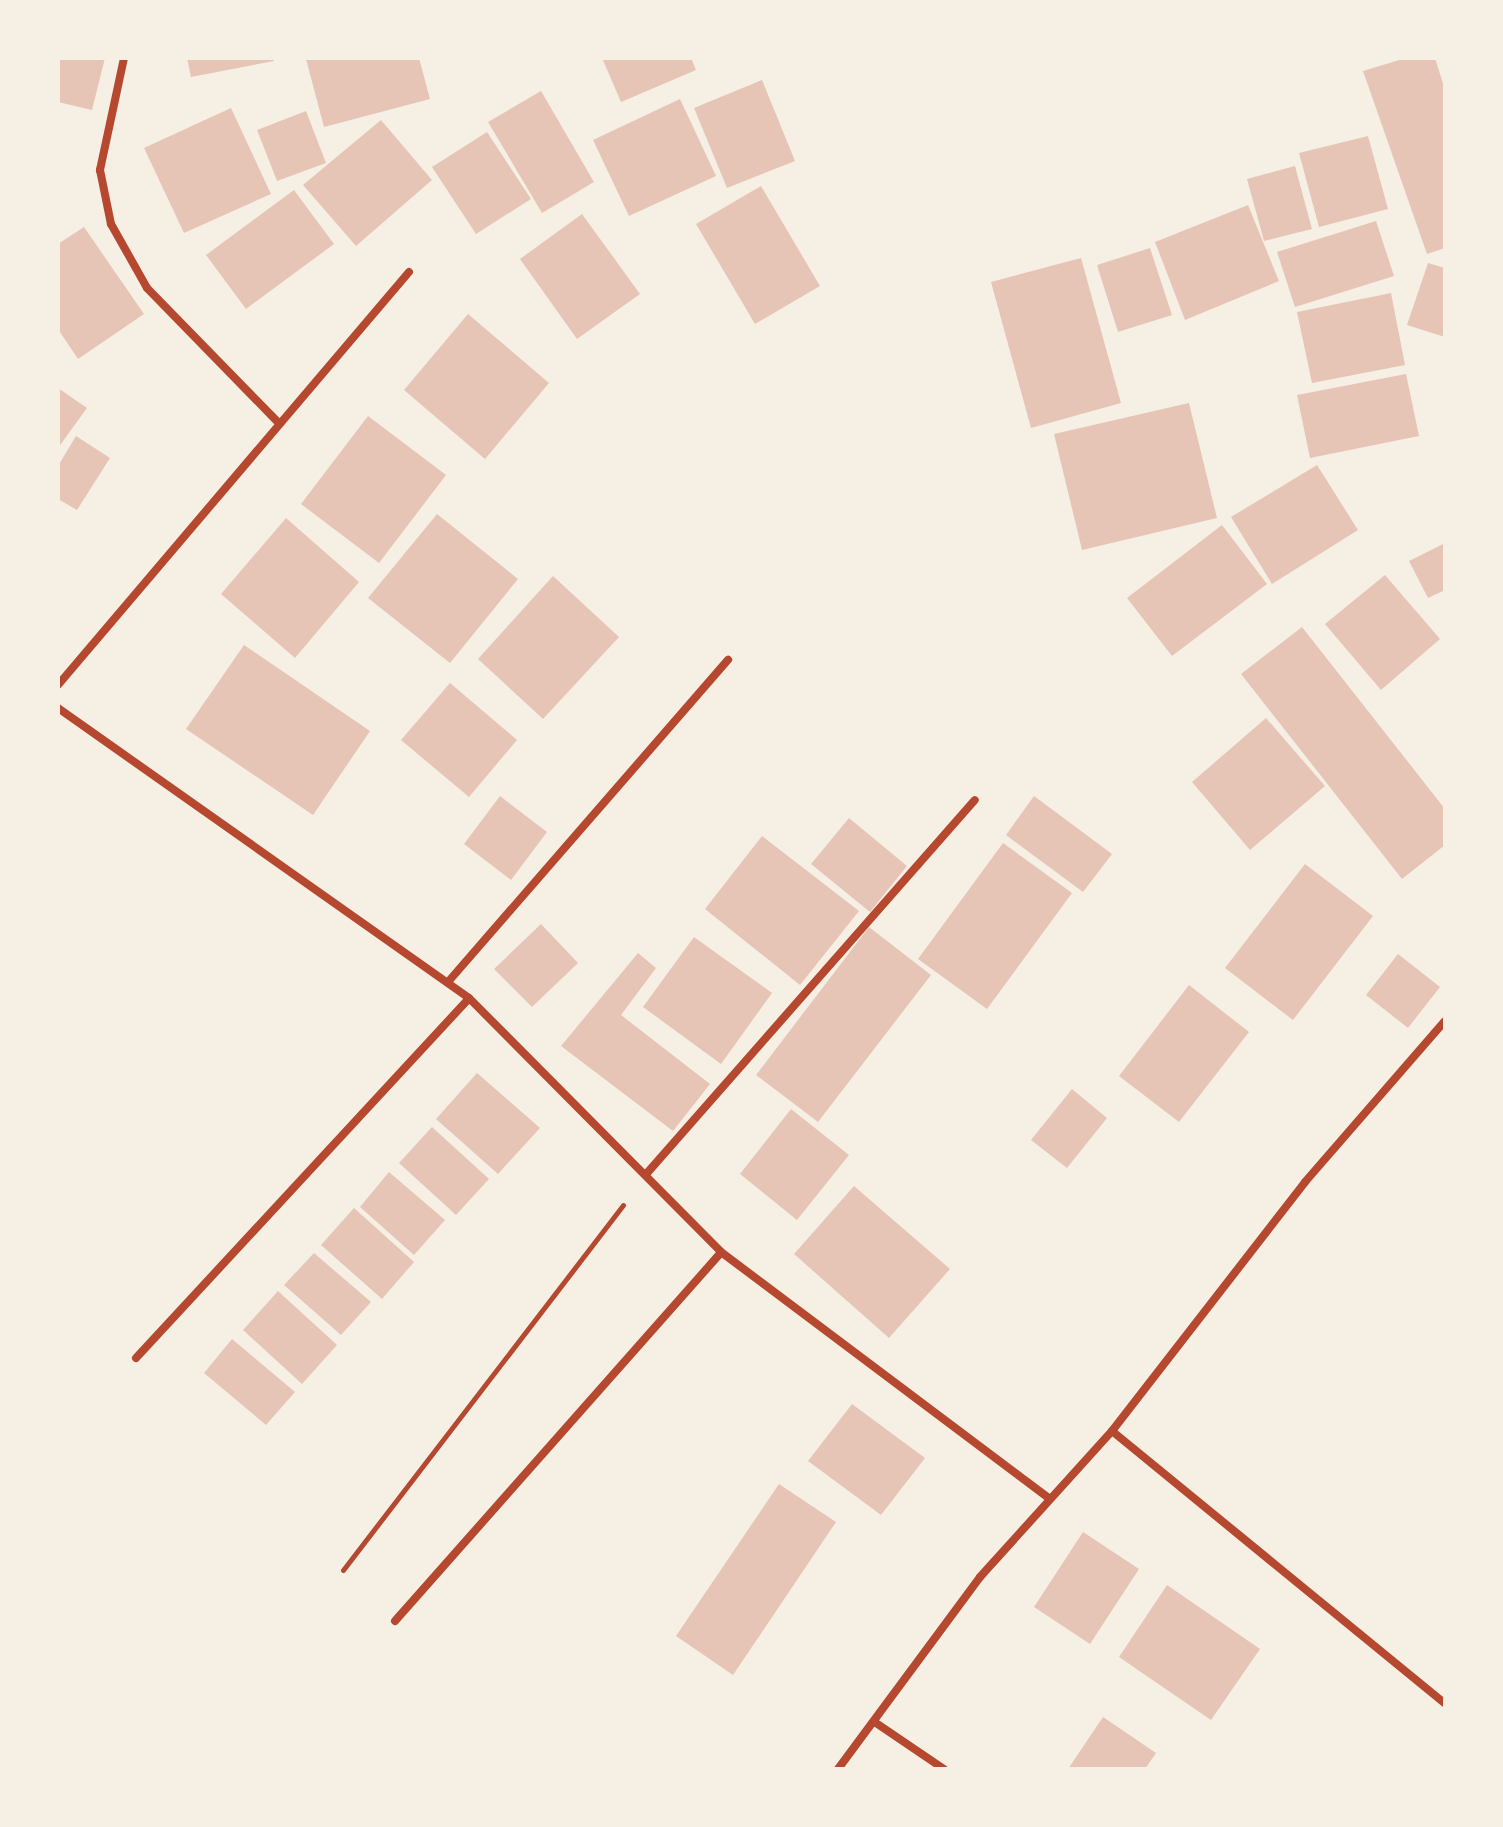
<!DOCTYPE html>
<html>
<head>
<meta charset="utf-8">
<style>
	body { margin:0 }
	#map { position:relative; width:1503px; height:1827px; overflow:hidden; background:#f6efe4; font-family:"PT Sans",sans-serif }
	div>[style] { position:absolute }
	.building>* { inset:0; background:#e6c5b7 }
	.path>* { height:5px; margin:-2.5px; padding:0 2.5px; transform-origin:2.5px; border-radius:2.5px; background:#b5482f }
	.minor>* { height:8px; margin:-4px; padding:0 4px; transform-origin:4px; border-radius:4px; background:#b5482f }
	span { translate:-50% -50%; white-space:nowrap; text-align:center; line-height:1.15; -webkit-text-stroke:8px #f6efe4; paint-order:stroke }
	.frame { position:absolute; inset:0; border:60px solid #f6efe4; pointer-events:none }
</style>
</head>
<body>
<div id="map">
	<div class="building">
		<i style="clip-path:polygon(58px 58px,105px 58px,92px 110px,58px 102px)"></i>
		<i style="clip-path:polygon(187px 58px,273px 58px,274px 61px,191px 77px)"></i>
		<i style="clip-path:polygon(419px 58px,430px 99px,324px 127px,306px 59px)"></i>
		<i style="clip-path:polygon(602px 58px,691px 58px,696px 70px,621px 102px)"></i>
		<i style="clip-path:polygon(1406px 58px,1435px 58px,1445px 90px,1445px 248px,1427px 254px,1363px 71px)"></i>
		<i style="clip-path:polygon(762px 80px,795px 161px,727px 188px,694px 108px)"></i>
		<i style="clip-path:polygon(541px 91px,594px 182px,542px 213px,488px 122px)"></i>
		<i style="clip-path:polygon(680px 99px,716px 176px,629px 216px,593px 140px)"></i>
		<i style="clip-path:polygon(231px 108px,271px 194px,184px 233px,144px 148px)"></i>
		<i style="clip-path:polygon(306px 111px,326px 163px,277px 181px,257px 130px)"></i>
		<i style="clip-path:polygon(381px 120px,432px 180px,356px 246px,303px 185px)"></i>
		<i style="clip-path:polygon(487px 132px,531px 199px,476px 234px,432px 167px)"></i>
		<i style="clip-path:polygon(1368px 136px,1388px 209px,1319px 227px,1299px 153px)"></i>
		<i style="clip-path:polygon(1295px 166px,1312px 229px,1264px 241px,1247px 179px)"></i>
		<i style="clip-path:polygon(761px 186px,820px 286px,755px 324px,696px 224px)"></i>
		<i style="clip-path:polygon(294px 190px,334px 244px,246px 309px,206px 255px)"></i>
		<i style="clip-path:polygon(1248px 205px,1279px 281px,1185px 320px,1155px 242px)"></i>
		<i style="clip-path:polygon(582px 214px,640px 294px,577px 339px,520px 259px)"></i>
		<i style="clip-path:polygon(1376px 221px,1394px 276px,1295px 307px,1277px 252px)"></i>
		<i style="clip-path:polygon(84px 227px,144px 314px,78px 359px,58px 329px,58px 244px)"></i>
		<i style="clip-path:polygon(1150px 248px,1172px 315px,1118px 332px,1097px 265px)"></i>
		<i style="clip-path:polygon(1081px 258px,1121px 403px,1031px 428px,991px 282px)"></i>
		<i style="clip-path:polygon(1428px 263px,1445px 268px,1445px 337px,1407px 325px)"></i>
		<i style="clip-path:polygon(1391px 293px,1405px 365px,1312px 383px,1297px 312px)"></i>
		<i style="clip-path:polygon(468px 314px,549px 383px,485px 459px,404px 390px)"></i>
		<i style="clip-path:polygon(1406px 374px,1419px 436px,1310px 458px,1297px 395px)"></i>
		<i style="clip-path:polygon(58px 388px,87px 408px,58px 448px)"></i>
		<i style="clip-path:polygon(1189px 403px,1217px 518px,1082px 550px,1054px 434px)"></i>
		<i style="clip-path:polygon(368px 416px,446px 475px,379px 563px,301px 504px)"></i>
		<i style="clip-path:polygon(76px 436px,110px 458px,77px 510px,58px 499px,58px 466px)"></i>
		<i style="clip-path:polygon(1317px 465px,1358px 530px,1272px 584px,1231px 517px)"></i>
		<i style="clip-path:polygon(437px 514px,518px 579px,450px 663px,368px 598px)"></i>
		<i style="clip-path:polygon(286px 518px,359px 582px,295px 658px,221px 594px)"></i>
		<i style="clip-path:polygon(1222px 525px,1267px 584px,1172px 656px,1127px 598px)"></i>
		<i style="clip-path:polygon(1445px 543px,1445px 590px,1428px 598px,1409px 561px)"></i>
		<i style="clip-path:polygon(1385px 575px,1440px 639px,1381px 690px,1325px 624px)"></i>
		<i style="clip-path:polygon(553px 576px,619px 637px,543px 719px,478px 659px)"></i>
		<i style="clip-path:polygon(1302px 627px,1445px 809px,1445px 845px,1402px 879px,1241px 674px)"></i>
		<i style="clip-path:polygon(244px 645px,370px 731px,313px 815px,186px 729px)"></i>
		<i style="clip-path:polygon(450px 683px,517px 740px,469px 797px,401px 740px)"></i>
		<i style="clip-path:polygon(1266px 718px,1325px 786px,1250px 850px,1192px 782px)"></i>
		<i style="clip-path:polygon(500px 796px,547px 832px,511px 880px,464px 844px)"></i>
		<i style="clip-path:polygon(1034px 796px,1112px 854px,1083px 892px,1006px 835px)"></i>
		<i style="clip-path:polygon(849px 818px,907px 866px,870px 912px,811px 864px)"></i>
		<i style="clip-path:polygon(762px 836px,859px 911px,800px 985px,705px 909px)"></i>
		<i style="clip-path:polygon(1003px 843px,1072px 893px,987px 1009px,918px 959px)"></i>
		<i style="clip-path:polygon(1305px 864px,1373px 916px,1293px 1020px,1225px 968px)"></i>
		<i style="clip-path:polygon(541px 924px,578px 963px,532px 1007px,494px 969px)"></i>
		<i style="clip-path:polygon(869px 927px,931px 975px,818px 1122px,756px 1075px)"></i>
		<i style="clip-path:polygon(694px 937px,772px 993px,721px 1064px,643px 1007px)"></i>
		<i style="clip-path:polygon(638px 953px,656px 968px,621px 1015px,710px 1084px,673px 1131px,561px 1046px)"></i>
		<i style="clip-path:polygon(1398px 954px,1440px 987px,1408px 1028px,1366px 995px)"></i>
		<i style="clip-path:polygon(1189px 985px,1249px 1032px,1179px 1122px,1119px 1076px)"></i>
		<i style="clip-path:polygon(477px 1073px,540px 1128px,498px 1174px,436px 1119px)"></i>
		<i style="clip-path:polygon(1072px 1089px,1107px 1118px,1067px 1168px,1031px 1140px)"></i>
		<i style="clip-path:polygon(791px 1109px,849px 1155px,797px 1220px,740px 1174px)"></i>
		<i style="clip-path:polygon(432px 1127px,489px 1179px,456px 1215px,399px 1163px)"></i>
		<i style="clip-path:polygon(389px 1172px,445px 1220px,414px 1255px,360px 1207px)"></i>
		<i style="clip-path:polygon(854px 1186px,950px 1269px,889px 1338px,794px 1254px)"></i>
		<i style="clip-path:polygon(354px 1208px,414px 1262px,382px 1299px,321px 1245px)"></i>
		<i style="clip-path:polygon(314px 1253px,371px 1302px,341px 1335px,284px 1285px)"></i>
		<i style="clip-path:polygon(278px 1291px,337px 1345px,302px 1384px,243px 1330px)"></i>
		<i style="clip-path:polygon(232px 1339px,295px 1392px,266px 1425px,204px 1373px)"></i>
		<i style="clip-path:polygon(852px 1404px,925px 1458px,881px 1515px,808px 1461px)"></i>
		<i style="clip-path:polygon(779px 1484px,836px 1522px,733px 1675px,676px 1636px)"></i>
		<i style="clip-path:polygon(1083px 1532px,1139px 1569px,1090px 1644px,1034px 1607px)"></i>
		<i style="clip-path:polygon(1167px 1585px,1260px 1649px,1211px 1720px,1119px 1657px)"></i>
		<i style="clip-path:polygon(1103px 1717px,1156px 1753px,1145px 1769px,1068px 1769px)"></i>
	</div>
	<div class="path">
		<i style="left:343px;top:1570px;width:460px;rotate:-52.5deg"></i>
	</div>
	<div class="minor">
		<i style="left:124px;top:58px;width:115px;rotate:102.1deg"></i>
		<i style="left:100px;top:170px;width:55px;rotate:78.5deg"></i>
		<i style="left:111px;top:224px;width:73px;rotate:60.6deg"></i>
		<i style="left:147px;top:288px;width:186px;rotate:45.7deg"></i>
		<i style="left:58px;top:685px;width:542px;rotate:-49.64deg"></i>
		<i style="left:58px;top:708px;width:503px;rotate:35.21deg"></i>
		<i style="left:469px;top:998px;width:358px;rotate:45.2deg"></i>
		<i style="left:721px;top:1252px;width:411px;rotate:36.9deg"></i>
		<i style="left:448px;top:982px;width:427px;rotate:-49deg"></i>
		<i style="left:648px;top:1172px;width:495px;rotate:-48.7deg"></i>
		<i style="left:136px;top:1358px;width:490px;rotate:-47.2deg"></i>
		<i style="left:1112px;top:1431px;width:431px;rotate:39.3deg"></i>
		<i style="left:395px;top:1621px;width:492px;rotate:-48.5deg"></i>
		<i style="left:876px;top:1723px;width:82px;rotate:34.1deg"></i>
		<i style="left:838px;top:1769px;width:239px;rotate:-53.5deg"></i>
		<i style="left:980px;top:1577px;width:197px;rotate:-47.9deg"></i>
		<i style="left:1112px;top:1431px;width:315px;rotate:-52.2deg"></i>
		<i style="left:1305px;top:1182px;width:213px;rotate:-49deg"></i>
	</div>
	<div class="frame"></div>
</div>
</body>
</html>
